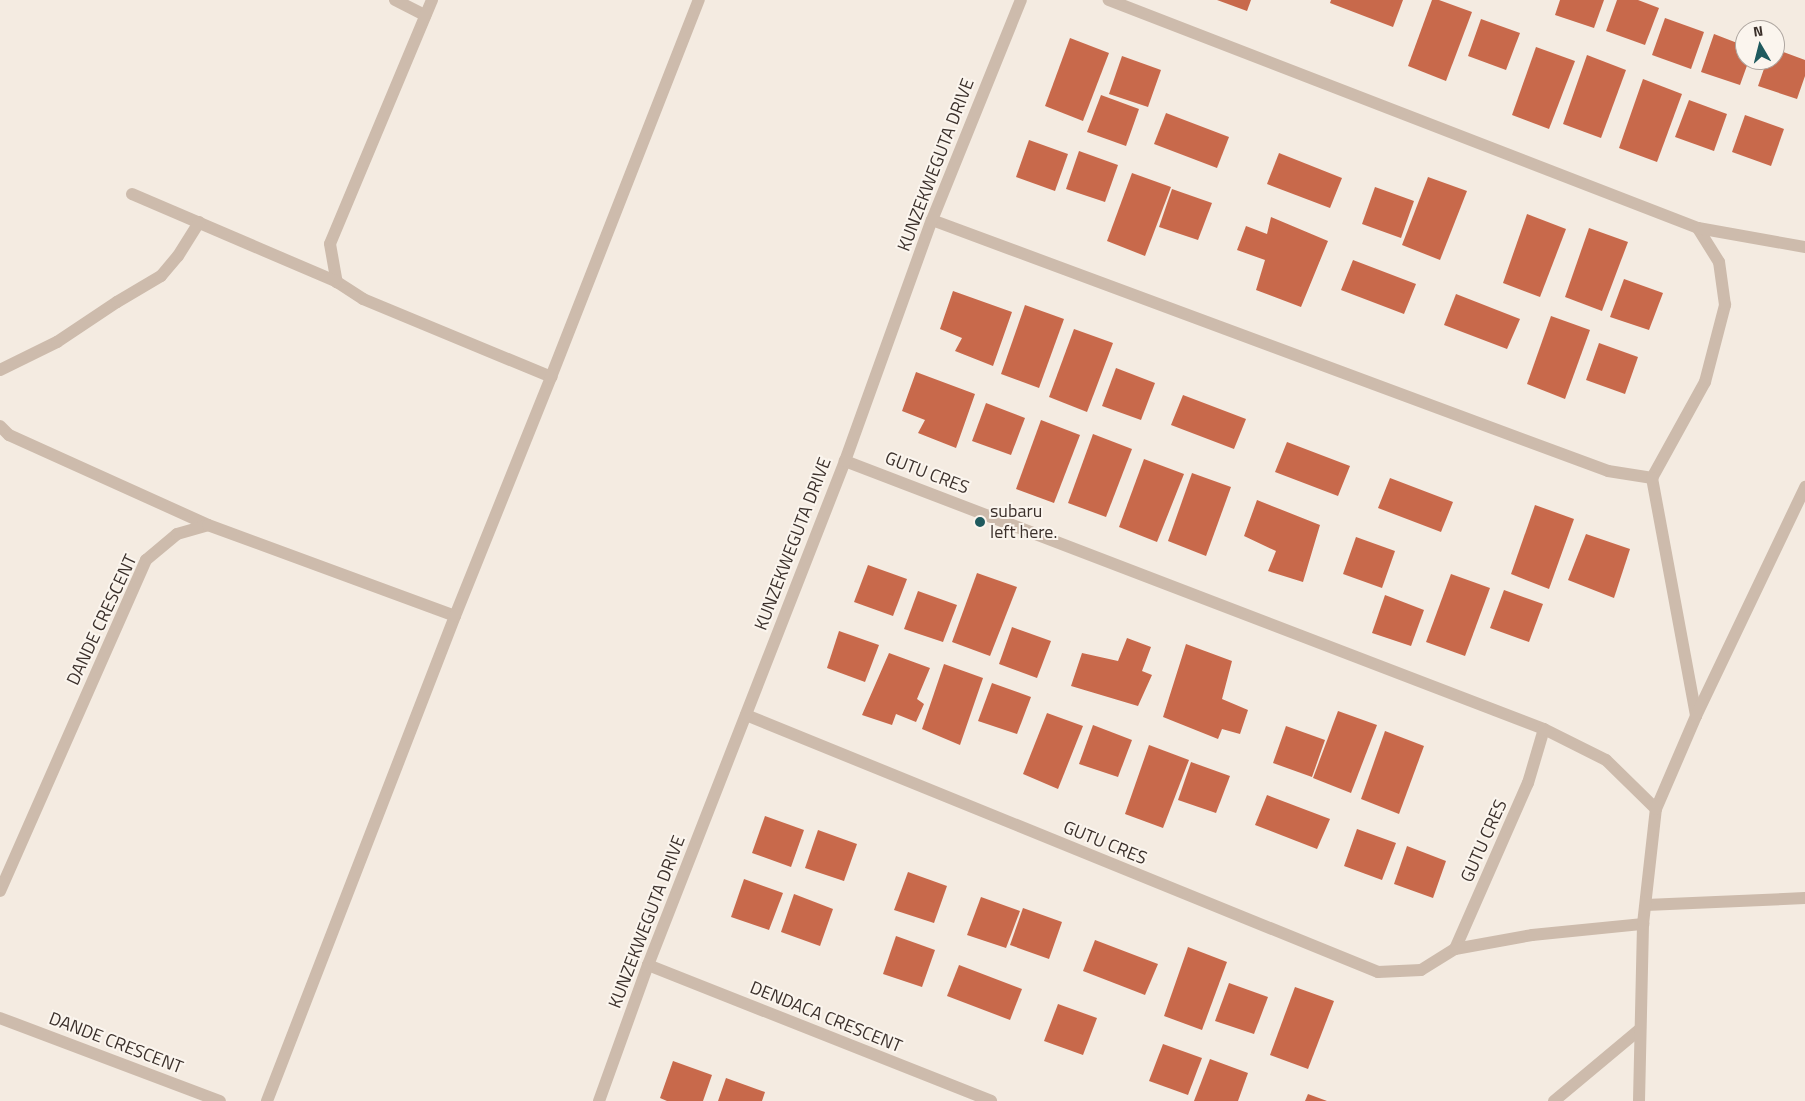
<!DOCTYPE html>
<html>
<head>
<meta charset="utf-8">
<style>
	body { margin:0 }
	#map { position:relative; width:1805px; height:1101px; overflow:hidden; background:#f4ebe1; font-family:"Titillium Web",sans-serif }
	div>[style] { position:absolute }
	.building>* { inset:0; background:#c8694b }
	.minor>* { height:12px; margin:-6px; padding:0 6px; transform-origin:6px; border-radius:6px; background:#cdbbac }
	.dots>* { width:14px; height:14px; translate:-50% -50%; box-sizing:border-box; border:2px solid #fbf5ee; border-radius:50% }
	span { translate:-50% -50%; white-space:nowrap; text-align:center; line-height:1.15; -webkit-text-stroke:4px #fbf5ee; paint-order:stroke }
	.street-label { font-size:18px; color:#3b302b }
	.poi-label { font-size:18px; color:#3b302b }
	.left { translate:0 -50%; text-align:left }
	.north { position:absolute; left:1735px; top:20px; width:50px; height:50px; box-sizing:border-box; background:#fbf5ee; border:1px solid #aea6a0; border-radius:50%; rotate:352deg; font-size:14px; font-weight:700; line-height:20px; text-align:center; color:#3b302b }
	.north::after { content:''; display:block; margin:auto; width:18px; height:22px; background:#1f5a5e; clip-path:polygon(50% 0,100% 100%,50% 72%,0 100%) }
</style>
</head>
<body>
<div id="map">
	<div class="building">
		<i style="clip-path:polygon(1217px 0,1251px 0,1247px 11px)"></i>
		<i style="clip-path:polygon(1331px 0,1403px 0,1393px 27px,1330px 3px)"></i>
		<i style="clip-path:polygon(1432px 0,1439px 0,1472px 12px,1446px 81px,1408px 66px)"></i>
		<i style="clip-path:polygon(1560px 0,1604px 0,1594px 28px,1555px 15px)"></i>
		<i style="clip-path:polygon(1617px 0,1638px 0,1659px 8px,1645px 45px,1606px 31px)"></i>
		<i style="clip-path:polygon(1665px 18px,1704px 32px,1691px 69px,1652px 55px)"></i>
		<i style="clip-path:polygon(1481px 19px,1520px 33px,1506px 70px,1468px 56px)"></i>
		<i style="clip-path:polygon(1714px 34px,1745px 46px,1745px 60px,1749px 60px,1740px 85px,1701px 72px)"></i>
		<i style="clip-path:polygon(1070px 38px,1109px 53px,1083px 121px,1045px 106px)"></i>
		<i style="clip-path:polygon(1536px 47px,1575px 61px,1549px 129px,1512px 115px)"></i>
		<i style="clip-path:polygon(1775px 49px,1805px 60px,1805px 76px,1797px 99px,1758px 86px,1767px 60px,1775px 60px)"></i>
		<i style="clip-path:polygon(1587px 55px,1626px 70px,1601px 138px,1563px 124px)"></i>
		<i style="clip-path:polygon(1122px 56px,1161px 70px,1148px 107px,1109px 94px)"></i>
		<i style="clip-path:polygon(1643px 79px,1682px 94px,1657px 162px,1619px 148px)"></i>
		<i style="clip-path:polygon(1101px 95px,1139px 109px,1126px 146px,1087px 132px)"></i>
		<i style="clip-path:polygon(1689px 100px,1727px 114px,1714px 151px,1675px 137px)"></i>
		<i style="clip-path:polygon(1166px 113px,1229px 137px,1217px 168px,1154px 144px)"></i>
		<i style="clip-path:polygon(1745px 115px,1784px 129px,1771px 166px,1732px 152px)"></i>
		<i style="clip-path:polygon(1029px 140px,1068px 154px,1055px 191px,1016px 177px)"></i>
		<i style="clip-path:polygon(1079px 151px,1118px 165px,1105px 202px,1066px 189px)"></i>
		<i style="clip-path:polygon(1279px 153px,1342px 178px,1330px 208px,1267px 184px)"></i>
		<i style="clip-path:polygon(1132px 173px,1171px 187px,1145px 256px,1107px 241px)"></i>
		<i style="clip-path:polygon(1428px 177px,1467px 191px,1440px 260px,1402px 245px)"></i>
		<i style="clip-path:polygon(1375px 187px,1414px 201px,1401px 238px,1362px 224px)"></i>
		<i style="clip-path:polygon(1172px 189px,1212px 203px,1198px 240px,1159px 227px)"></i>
		<i style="clip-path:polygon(1527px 214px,1566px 229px,1540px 297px,1503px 283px)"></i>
		<i style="clip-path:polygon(1271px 217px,1328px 241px,1301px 307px,1256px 290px,1265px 260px,1237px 250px,1246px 226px,1267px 234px)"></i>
		<i style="clip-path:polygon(1589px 228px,1628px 242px,1602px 311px,1565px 297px)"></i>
		<i style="clip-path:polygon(1353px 260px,1416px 284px,1404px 314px,1341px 290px)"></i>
		<i style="clip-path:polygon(1624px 279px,1663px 293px,1649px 330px,1610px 317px)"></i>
		<i style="clip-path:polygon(953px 291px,1012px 312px,993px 366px,955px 351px,962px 338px,940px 329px)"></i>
		<i style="clip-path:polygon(1456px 294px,1520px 319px,1507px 349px,1444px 325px)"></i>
		<i style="clip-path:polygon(1025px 305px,1064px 319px,1039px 388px,1001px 374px)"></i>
		<i style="clip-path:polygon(1551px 316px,1590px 330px,1565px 399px,1527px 384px)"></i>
		<i style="clip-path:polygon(1074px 329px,1113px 343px,1087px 412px,1049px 397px)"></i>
		<i style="clip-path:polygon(1599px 343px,1638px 357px,1625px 394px,1586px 380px)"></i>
		<i style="clip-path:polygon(1116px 368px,1155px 383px,1141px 420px,1102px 406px)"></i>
		<i style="clip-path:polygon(916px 372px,975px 394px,956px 448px,918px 433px,925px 420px,902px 411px)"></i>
		<i style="clip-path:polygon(1183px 395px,1246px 419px,1234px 449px,1171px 425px)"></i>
		<i style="clip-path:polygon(986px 403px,1025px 418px,1011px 455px,972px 441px)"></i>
		<i style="clip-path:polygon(1041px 420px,1080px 435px,1054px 503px,1016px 489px)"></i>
		<i style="clip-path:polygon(1093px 434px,1132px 449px,1106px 517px,1068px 503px)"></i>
		<i style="clip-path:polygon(1287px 442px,1350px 466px,1338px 496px,1275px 472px)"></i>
		<i style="clip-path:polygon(1144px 459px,1184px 474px,1157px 542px,1119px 527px)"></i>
		<i style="clip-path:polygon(1192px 473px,1231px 487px,1206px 556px,1168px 541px)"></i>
		<i style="clip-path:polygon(1390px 478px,1453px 502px,1441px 532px,1378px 508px)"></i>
		<i style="clip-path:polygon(1257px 500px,1320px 525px,1303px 582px,1268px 571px,1276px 551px,1244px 536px)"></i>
		<i style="clip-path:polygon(1535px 505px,1574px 519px,1549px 589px,1511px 574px)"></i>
		<i style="clip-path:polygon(1586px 534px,1630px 549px,1614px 598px,1568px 580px)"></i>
		<i style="clip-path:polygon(1356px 537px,1395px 551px,1382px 588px,1343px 574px)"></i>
		<i style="clip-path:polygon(868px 565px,907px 579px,893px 616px,854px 602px)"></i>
		<i style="clip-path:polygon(977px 573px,1017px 587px,990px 656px,952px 642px)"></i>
		<i style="clip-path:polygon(1451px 574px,1490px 588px,1465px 656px,1426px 642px)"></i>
		<i style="clip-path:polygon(1504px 590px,1543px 604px,1529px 642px,1490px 628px)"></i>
		<i style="clip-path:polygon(918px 591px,957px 605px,943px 642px,904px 629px)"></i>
		<i style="clip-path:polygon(1385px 595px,1424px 610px,1411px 646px,1372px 633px)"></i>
		<i style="clip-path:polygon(1012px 627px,1051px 641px,1037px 678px,999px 664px)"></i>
		<i style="clip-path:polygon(839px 631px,879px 645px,865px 682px,827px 668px)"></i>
		<i style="clip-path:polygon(1127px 638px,1151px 647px,1142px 671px,1152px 675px,1138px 706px,1071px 686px,1082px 653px,1118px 661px)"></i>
		<i style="clip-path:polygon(1186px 644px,1232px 661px,1222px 699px,1248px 710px,1240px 734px,1222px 729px,1218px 739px,1163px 717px)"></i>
		<i style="clip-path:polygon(889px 653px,930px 668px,917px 699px,924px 704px,916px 722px,896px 714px,892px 725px,862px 715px)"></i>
		<i style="clip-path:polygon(944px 664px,983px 678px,960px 745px,922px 729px)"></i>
		<i style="clip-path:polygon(992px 683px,1031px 697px,1017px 734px,978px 721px)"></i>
		<i style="clip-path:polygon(1338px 711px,1377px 725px,1351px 793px,1313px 778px)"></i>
		<i style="clip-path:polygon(1047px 713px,1083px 726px,1058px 789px,1023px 774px)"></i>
		<i style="clip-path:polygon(1093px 725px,1132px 740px,1118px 777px,1079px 764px)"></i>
		<i style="clip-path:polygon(1286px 726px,1325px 740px,1312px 777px,1273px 763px)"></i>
		<i style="clip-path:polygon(1385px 731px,1424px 746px,1399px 814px,1361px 799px)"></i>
		<i style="clip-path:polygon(1149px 745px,1189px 760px,1163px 828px,1125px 814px)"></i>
		<i style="clip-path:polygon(1191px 762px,1230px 776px,1216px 813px,1178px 800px)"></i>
		<i style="clip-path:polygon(1267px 795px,1330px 819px,1317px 849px,1255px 825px)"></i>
		<i style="clip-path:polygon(765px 816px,804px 830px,791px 867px,752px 853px)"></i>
		<i style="clip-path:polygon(1357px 829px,1396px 843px,1382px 880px,1344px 866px)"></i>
		<i style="clip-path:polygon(818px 830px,857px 844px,844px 881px,805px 868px)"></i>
		<i style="clip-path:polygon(1407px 846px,1446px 861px,1433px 898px,1394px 884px)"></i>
		<i style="clip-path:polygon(908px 872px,947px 886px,934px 923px,894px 910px)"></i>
		<i style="clip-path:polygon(744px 879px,783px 893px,769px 930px,731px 917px)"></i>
		<i style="clip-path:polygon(794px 894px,833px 909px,820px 946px,781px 932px)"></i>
		<i style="clip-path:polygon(981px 897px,1020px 911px,1006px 948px,967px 935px)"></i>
		<i style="clip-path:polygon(1023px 908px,1062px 922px,1049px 959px,1010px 945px)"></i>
		<i style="clip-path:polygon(896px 936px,935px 950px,922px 987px,883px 974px)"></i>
		<i style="clip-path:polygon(1095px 940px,1158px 964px,1145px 995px,1083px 971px)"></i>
		<i style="clip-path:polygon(1188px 947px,1227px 962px,1202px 1030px,1164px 1016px)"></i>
		<i style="clip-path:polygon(959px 965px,1022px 989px,1010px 1020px,947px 996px)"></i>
		<i style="clip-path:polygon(1229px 983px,1268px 997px,1254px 1034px,1215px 1021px)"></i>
		<i style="clip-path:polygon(1295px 987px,1334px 1001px,1308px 1069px,1270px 1055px)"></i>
		<i style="clip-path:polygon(1058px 1004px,1097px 1018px,1083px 1055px,1044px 1041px)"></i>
		<i style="clip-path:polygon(1163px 1044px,1202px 1058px,1188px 1095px,1149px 1081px)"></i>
		<i style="clip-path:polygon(1210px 1059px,1248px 1073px,1238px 1101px,1194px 1101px)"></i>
		<i style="clip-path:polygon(673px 1061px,712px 1075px,703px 1101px,667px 1101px,660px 1098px)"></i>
		<i style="clip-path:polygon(726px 1078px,765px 1092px,762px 1101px,718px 1101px)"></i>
		<i style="clip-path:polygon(1308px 1094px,1327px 1101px,1305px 1101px)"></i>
	</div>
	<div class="minor">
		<i style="left:395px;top:0;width:34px;rotate:27deg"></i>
		<i style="left:432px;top:0;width:264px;rotate:112.7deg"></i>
		<i style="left:330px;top:244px;width:39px;rotate:80deg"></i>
		<i style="left:337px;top:282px;width:31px;rotate:33deg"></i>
		<i style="left:363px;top:299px;width:204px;rotate:22.5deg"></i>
		<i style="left:132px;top:194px;width:223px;rotate:23.2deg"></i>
		<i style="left:932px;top:220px;width:721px;rotate:20.37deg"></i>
		<i style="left:1608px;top:471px;width:45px;rotate:9deg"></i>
		<i style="left:1652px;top:478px;width:110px;rotate:-61.1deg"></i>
		<i style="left:1705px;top:382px;width:80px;rotate:-75.4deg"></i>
		<i style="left:1725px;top:305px;width:43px;rotate:-97.9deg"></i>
		<i style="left:1719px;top:262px;width:40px;rotate:-122deg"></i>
		<i style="left:1698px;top:228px;width:632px;rotate:-158.84deg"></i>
		<i style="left:1698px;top:228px;width:109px;rotate:10.1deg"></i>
		<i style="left:0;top:370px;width:64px;rotate:-26.2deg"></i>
		<i style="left:57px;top:342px;width:72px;rotate:-33.7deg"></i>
		<i style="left:117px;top:302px;width:51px;rotate:-30.6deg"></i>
		<i style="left:161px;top:276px;width:26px;rotate:-50deg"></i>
		<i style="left:178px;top:256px;width:40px;rotate:-58deg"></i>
		<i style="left:0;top:426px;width:13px;rotate:45deg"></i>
		<i style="left:9px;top:435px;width:218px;rotate:24.3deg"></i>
		<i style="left:1652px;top:478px;width:242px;rotate:79.5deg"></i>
		<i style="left:746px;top:715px;width:682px;rotate:22.13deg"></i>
		<i style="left:1378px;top:972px;width:43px;rotate:-2.7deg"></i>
		<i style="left:1421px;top:970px;width:40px;rotate:-32deg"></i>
		<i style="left:1455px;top:949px;width:181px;rotate:-66.3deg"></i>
		<i style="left:1528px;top:783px;width:56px;rotate:-73.5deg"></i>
		<i style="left:1544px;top:729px;width:749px;rotate:-159.02deg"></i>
		<i style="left:1544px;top:729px;width:69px;rotate:26.6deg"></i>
		<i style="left:1606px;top:760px;width:70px;rotate:44.4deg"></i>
		<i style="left:0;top:891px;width:362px;rotate:-66.2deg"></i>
		<i style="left:146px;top:560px;width:40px;rotate:-40deg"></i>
		<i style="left:177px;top:534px;width:32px;rotate:-16deg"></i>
		<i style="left:208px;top:525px;width:263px;rotate:20.2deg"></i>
		<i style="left:1646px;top:905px;width:159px;rotate:-2.5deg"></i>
		<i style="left:1455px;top:949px;width:78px;rotate:-10.3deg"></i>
		<i style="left:1532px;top:935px;width:112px;rotate:-5.7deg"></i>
		<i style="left:648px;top:965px;width:369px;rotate:21.6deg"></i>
		<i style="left:0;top:1018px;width:235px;rotate:20.7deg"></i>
		<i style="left:267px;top:1101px;width:520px;rotate:-68.81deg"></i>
		<i style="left:455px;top:616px;width:258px;rotate:-68.1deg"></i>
		<i style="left:551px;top:377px;width:405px;rotate:-68.6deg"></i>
		<i style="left:599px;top:1101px;width:145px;rotate:-70.2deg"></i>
		<i style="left:648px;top:965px;width:541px;rotate:-68.65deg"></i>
		<i style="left:845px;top:461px;width:256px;rotate:-70.2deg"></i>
		<i style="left:932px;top:220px;width:237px;rotate:-68deg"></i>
		<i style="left:1554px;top:1101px;width:111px;rotate:-39.9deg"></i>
		<i style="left:1639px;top:1101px;width:177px;rotate:-88.7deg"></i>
		<i style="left:1643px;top:924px;width:116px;rotate:-83.6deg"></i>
		<i style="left:1656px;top:809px;width:101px;rotate:-66.7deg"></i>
		<i style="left:1696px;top:716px;width:254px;rotate:-64.5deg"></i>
	</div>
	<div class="dots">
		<i style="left:980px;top:522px;background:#1f5a5e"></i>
	</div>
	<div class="street-label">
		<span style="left:936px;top:165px;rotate:-69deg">KUNZEKWEGUTA DRIVE</span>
		<span style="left:927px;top:473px;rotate:21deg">GUTU CRES</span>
		<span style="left:793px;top:544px;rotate:-69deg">KUNZEKWEGUTA DRIVE</span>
		<span style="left:102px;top:620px;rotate:-65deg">DANDE CRESCENT</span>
		<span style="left:1484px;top:841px;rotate:-66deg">GUTU CRES</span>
		<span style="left:1105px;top:843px;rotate:22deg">GUTU CRES</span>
		<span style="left:647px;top:922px;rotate:-69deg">KUNZEKWEGUTA DRIVE</span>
		<span style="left:826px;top:1017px;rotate:22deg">DENDACA CRESCENT</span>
		<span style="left:116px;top:1043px;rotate:21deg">DANDE CRESCENT</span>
	</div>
	<div class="poi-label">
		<span class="left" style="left:990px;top:522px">subaru<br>left here.</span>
	</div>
	<div class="north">N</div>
</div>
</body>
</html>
